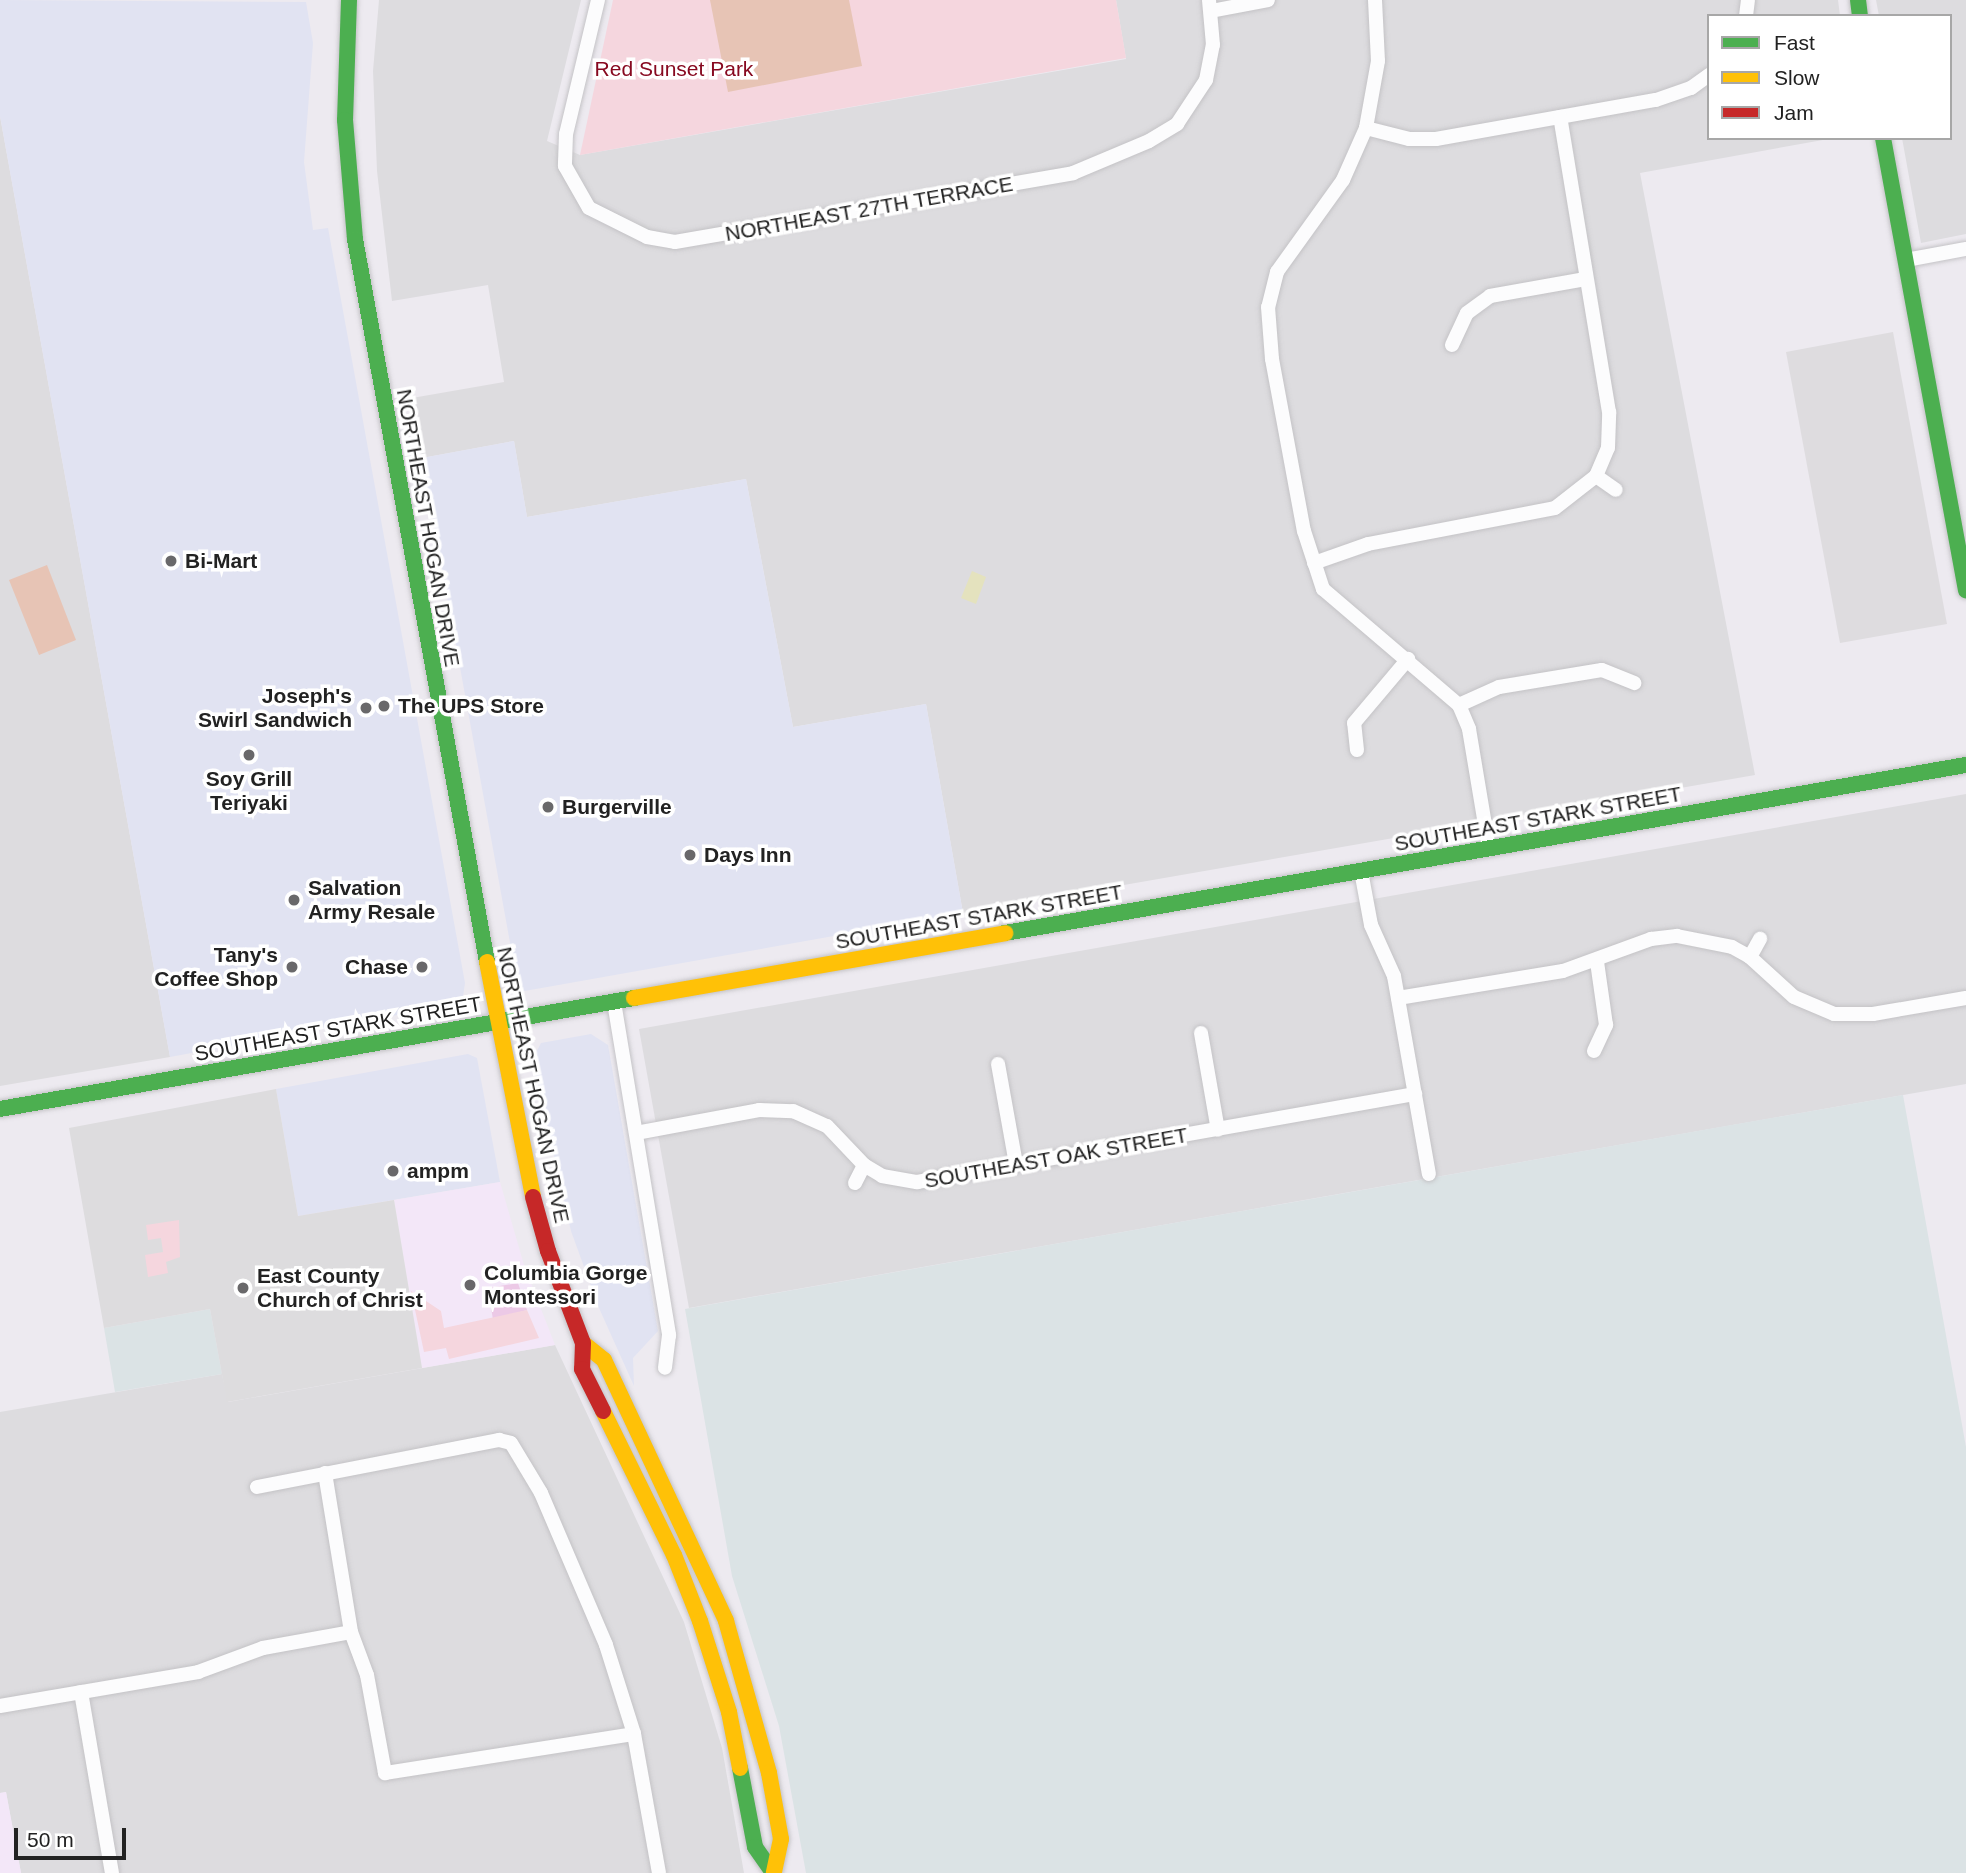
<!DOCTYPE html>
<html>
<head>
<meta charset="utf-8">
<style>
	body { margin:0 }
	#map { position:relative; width:1966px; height:1873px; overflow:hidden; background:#edeaf0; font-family:Arial,sans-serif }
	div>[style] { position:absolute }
	.residential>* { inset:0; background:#dddcdf }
	.commercial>* { inset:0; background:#e1e3f2 }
	.industrial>* { inset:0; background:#dbe3e5 }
	.education>* { inset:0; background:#f3e7f8 }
	.religious>* { inset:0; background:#dddcde }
	.grass>* { inset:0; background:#ecc9e6 }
	.park>* { inset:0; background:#f5d6de }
	.pitch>* { inset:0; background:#e7c4b5 }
	.parking>* { inset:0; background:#dedcdf }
	.water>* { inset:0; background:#e4e2be }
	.roads { filter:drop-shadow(0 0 2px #c4c3c6) drop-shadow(0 0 2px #c4c3c6) }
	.street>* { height:14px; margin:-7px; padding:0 7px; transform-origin:7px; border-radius:7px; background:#fcfcfd }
	.fast>* { height:16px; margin:-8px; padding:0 8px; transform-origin:8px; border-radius:8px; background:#4caf50 }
	.slow>* { height:16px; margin:-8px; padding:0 8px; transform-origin:8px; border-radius:8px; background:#ffc107 }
	.jam>* { height:16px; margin:-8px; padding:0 8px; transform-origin:8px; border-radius:8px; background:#c62828 }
	.dots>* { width:19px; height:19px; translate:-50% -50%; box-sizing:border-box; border:4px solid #fff; border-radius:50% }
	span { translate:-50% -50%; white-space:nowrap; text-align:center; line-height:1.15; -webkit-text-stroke:7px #fff; paint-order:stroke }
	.park-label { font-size:21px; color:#870920 }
	.street-label { font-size:21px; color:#222 }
	.poi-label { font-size:21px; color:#222; font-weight:700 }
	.left { translate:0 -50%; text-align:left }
	.right { translate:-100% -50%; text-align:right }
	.legend { position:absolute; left:1707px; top:14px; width:245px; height:126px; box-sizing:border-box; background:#fff; border:2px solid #a7a7a7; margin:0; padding:9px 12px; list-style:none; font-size:21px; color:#222 }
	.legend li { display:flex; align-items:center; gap:14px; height:35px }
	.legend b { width:35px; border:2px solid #a7a7a7 }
	.scale { position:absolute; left:14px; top:1828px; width:112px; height:32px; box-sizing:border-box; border:4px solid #222; border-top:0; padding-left:9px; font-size:21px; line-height:24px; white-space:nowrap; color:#222; -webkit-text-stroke:5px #fff; paint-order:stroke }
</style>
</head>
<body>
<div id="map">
	<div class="residential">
		<i style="clip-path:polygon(379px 0,581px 0,547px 141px,580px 155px,1126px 59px,1116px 0,1838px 0,1840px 16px,1709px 16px,1709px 138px,1834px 138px,1640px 173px,1755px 775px,963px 913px,926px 704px,793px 727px,746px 479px,527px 517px,514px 441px,422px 458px,412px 398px,504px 382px,488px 285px,392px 301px,377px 171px,373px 71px)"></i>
		<i style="clip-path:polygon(1876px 0,1966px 0,1966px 234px,1921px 243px,1902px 138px,1950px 138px,1950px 16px,1879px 16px)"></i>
		<i style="clip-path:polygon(0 116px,170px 1057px,0 1086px)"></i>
		<i style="clip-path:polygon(1966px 794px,1966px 1084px,689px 1308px,639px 1029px)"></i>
		<i style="clip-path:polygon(555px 1345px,684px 1622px,722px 1748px,744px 1873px,21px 1873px,6px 1792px,0 1793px,0 1412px,222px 1374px,228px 1402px)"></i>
	</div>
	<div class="commercial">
		<i style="clip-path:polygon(0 0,306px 2px,313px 43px,304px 162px,313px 230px,328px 228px,465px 983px,462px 1003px,170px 1057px,0 116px)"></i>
		<i style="clip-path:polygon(514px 441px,527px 517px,746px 479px,793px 727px,926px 704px,963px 913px,519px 992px,422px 458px)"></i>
		<i style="clip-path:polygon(591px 1034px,608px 1045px,658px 1331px,633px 1358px,634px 1386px,599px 1308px,571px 1231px,532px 1060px,541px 1043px)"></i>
		<i style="clip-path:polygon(468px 1054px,477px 1058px,500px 1182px,298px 1216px,276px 1089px)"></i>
	</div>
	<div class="industrial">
		<i style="clip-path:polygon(1903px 1095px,1966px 1447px,1966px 1873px,806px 1873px,779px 1726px,732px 1576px,685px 1309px)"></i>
		<i style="clip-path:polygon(210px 1309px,222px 1374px,115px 1392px,104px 1328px)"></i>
	</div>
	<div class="education">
		<i style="clip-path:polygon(500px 1182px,524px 1265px,555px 1345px,422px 1368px,394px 1200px)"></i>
		<i style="clip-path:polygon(6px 1792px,21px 1873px,0 1873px,0 1793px)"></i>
	</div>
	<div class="religious">
		<i style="clip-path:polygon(276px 1089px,298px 1216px,394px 1200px,422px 1368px,227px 1402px,210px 1309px,104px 1328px,69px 1128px)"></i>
	</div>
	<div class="grass">
		<i style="clip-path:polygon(518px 1283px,527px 1310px,493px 1320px,488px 1288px)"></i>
	</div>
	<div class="park">
		<i style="clip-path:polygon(613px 0,1116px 0,1126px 58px,580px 155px)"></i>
		<i style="clip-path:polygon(179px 1220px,180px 1257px,166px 1262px,168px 1273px,148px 1277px,145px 1255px,163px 1252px,161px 1238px,148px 1240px,146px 1225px)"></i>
		<i style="clip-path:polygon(411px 1291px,441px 1311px,444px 1328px,527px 1310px,539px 1338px,449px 1359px,446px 1348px,424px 1352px)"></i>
	</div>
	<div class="pitch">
		<i style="clip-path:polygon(710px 0,849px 0,862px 66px,728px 92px)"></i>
		<i style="clip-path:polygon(47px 565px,76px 640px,39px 655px,9px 580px)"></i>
	</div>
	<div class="parking">
		<i style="clip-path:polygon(1893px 332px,1947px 624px,1840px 643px,1786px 352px)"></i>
	</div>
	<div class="water">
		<i style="clip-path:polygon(972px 571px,986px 577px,976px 604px,961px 598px)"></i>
	</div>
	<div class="roads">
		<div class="street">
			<i style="left:598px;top:0;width:138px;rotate:103.4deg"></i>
			<i style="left:566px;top:134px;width:32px;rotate:92deg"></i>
			<i style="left:565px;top:166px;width:48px;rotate:60.3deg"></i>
			<i style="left:589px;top:208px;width:65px;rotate:26.6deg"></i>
			<i style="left:647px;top:237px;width:28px;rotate:10deg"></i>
			<i style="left:675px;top:242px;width:404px;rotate:-9.8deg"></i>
			<i style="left:1073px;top:173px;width:82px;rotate:-22.8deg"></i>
			<i style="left:1149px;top:141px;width:33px;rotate:-31deg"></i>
			<i style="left:1177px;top:124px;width:53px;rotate:-56.6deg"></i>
			<i style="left:1206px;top:80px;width:36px;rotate:-79deg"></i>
			<i style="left:1213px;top:45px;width:45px;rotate:-95.1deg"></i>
			<i style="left:1375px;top:0;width:61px;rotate:87.2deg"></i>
			<i style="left:1378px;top:61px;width:68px;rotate:100.2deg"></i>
			<i style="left:1366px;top:128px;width:57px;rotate:113.9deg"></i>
			<i style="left:1343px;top:180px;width:113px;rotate:125.7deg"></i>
			<i style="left:1277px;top:272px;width:36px;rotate:104deg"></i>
			<i style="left:1268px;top:307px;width:52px;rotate:85.6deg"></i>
			<i style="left:1272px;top:359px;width:175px;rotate:79.5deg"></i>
			<i style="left:1304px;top:531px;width:61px;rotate:71.9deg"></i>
			<i style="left:1323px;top:589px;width:179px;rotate:40.5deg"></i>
			<i style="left:1459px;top:705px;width:26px;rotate:67deg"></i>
			<i style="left:1469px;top:729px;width:122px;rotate:80.5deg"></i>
			<i style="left:1211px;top:11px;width:58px;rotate:-10.9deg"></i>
			<i style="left:1746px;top:16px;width:16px;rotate:-83deg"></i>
			<i style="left:1366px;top:128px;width:44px;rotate:14.3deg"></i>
			<i style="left:1409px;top:139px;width:27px"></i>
			<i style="left:1436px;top:139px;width:223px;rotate:-10.1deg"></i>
			<i style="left:1656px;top:100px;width:37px;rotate:-19deg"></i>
			<i style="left:1691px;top:88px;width:22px;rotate:-36deg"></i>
			<i style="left:1906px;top:260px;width:61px;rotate:-10.4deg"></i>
			<i style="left:1452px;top:345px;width:35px;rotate:-65deg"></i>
			<i style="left:1467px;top:313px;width:29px;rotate:-36deg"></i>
			<i style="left:1490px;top:296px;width:97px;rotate:-10.1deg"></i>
			<i style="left:1596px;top:476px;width:24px;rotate:35deg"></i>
			<i style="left:1314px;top:563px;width:57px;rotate:-19.4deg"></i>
			<i style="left:1368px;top:544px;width:190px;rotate:-10.9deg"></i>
			<i style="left:1555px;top:508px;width:52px;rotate:-38deg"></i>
			<i style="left:1596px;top:476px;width:30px;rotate:-67deg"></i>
			<i style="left:1608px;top:448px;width:36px;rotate:-88deg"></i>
			<i style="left:1609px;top:412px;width:299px;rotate:-99.4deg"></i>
			<i style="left:1459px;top:705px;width:44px;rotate:-24.2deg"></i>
			<i style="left:1499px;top:687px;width:104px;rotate:-9.4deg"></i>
			<i style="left:1602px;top:670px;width:35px;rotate:22deg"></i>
			<i style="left:1357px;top:750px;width:27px;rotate:-96deg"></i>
			<i style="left:1354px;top:723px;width:84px;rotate:-49.8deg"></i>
			<i style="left:1361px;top:871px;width:55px;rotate:79.5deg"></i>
			<i style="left:1371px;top:925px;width:56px;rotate:65.7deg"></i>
			<i style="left:1394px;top:976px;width:201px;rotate:80deg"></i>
			<i style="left:1750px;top:957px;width:21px;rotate:-61deg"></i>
			<i style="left:1398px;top:998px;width:167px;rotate:-9.3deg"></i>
			<i style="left:1563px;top:971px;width:94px;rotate:-20deg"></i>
			<i style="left:1651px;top:939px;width:26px;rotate:-7deg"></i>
			<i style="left:1677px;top:936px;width:56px;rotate:11.3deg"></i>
			<i style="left:1732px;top:947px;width:21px;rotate:29deg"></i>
			<i style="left:1750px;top:957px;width:59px;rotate:42.3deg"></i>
			<i style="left:1794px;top:997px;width:43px;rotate:23deg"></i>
			<i style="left:1834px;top:1014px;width:39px"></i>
			<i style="left:1873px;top:1014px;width:94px;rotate:-9.8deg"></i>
			<i style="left:614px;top:1002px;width:338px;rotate:80.6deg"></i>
			<i style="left:669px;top:1335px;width:33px;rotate:97deg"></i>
			<i style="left:1201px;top:1033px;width:98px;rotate:80.1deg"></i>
			<i style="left:1594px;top:1051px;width:29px;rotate:-65deg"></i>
			<i style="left:1606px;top:1025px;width:64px;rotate:-98.1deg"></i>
			<i style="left:998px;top:1064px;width:102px;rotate:79.8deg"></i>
			<i style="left:636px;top:1133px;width:125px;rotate:-10.6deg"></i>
			<i style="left:759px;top:1110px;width:34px;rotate:2deg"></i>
			<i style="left:793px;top:1111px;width:37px;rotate:24deg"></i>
			<i style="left:827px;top:1126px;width:54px;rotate:46.5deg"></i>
			<i style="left:864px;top:1165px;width:21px;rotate:31deg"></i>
			<i style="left:882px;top:1176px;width:36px;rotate:10deg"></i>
			<i style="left:917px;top:1182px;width:506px;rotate:-10.02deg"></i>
			<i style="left:855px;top:1183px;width:20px;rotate:-63deg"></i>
			<i style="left:325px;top:1473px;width:161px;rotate:80.7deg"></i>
			<i style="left:351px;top:1632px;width:46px;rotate:69.6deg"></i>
			<i style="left:367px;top:1675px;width:100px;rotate:79.6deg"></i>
			<i style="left:385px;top:1773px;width:252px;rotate:-8.9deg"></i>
			<i style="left:257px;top:1487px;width:247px;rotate:-11deg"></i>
			<i style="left:499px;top:1440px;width:12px;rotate:14deg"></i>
			<i style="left:511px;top:1443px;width:58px;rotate:59deg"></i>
			<i style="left:541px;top:1493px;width:165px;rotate:66.8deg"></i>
			<i style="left:606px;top:1645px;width:93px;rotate:72.5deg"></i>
			<i style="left:634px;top:1734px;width:141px;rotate:79.8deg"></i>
			<i style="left:81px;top:1692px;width:184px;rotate:80.3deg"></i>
			<i style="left:0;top:1706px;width:201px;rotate:-9.7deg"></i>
			<i style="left:198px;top:1672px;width:69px;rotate:-20.3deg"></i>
			<i style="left:263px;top:1648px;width:89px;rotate:-10.3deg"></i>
		</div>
		<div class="fast">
			<i style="left:349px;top:0;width:120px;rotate:91.9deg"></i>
			<i style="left:345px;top:120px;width:119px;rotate:85.2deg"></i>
			<i style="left:355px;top:239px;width:735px;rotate:79.65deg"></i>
			<i style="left:1858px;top:0;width:16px;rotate:83deg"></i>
			<i style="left:1883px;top:138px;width:460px;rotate:79.6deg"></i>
			<i style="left:1005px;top:933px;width:976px;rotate:-9.92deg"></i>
			<i style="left:0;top:1109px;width:644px;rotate:-9.93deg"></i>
			<i style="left:740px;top:1768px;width:80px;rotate:79.2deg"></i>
			<i style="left:755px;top:1847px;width:32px;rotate:55deg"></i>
		</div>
		<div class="slow">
			<i style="left:487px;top:962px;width:239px;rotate:78.9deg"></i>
			<i style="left:634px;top:998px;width:377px;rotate:-9.9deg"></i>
			<i style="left:583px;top:1343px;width:27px;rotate:39deg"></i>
			<i style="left:604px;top:1360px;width:288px;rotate:64.9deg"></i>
			<i style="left:726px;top:1621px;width:158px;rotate:74.2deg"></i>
			<i style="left:769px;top:1773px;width:67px;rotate:79.7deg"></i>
			<i style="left:781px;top:1839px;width:35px;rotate:102deg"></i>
			<i style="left:603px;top:1411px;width:161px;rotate:63.8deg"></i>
			<i style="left:674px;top:1555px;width:71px;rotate:68.5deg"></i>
			<i style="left:700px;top:1621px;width:96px;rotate:72.3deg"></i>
			<i style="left:729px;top:1712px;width:57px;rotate:78.9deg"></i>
		</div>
		<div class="jam">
			<i style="left:533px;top:1197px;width:56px;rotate:74.5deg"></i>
			<i style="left:548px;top:1251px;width:98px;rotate:69.2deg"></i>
			<i style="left:583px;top:1343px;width:26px;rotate:92deg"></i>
			<i style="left:582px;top:1369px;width:47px;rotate:63.4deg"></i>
		</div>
	</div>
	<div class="dots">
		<i style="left:171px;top:561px;background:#69686a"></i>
		<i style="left:384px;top:706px;background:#69686a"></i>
		<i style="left:366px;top:708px;background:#69686a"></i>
		<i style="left:249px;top:755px;background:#69686a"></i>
		<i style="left:548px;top:807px;background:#69686a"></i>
		<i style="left:690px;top:855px;background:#69686a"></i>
		<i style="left:294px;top:900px;background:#69686a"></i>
		<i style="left:292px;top:967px;background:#69686a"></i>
		<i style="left:422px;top:967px;background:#69686a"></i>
		<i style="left:393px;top:1171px;background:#69686a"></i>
		<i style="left:470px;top:1285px;background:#69686a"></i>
		<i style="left:243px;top:1288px;background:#69686a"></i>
	</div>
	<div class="park-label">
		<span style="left:674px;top:69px">Red Sunset Park</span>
	</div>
	<div class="street-label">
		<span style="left:869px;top:209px;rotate:-10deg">NORTHEAST 27TH TERRACE</span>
		<span style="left:428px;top:528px;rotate:80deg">NORTHEAST HOGAN DRIVE</span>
		<span style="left:1538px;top:819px;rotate:-10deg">SOUTHEAST STARK STREET</span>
		<span style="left:979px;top:917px;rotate:-10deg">SOUTHEAST STARK STREET</span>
		<span style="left:338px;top:1029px;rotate:-10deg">SOUTHEAST STARK STREET</span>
		<span style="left:533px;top:1085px;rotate:78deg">NORTHEAST HOGAN DRIVE</span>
		<span style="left:1056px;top:1158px;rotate:-10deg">SOUTHEAST OAK STREET</span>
	</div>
	<div class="poi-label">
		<span class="left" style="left:185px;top:561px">Bi-Mart</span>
		<span class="right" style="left:352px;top:708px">Joseph's<br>Swirl Sandwich</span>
		<span class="left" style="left:398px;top:706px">The UPS Store</span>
		<span style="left:249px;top:791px">Soy Grill<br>Teriyaki</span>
		<span class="left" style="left:562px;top:807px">Burgerville</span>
		<span class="left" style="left:704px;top:855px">Days Inn</span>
		<span class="left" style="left:308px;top:900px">Salvation<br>Army Resale</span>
		<span class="right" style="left:278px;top:967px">Tany's<br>Coffee Shop</span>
		<span class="right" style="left:408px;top:967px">Chase</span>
		<span class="left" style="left:407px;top:1171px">ampm</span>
		<span class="left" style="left:484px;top:1285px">Columbia Gorge<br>Montessori</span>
		<span class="left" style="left:257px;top:1288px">East County<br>Church of Christ</span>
	</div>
	<ul class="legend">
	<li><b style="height:9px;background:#4caf50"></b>Fast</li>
	<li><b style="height:9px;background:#ffc107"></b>Slow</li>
	<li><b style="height:9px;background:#c62828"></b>Jam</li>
	</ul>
	<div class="scale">50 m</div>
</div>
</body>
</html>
